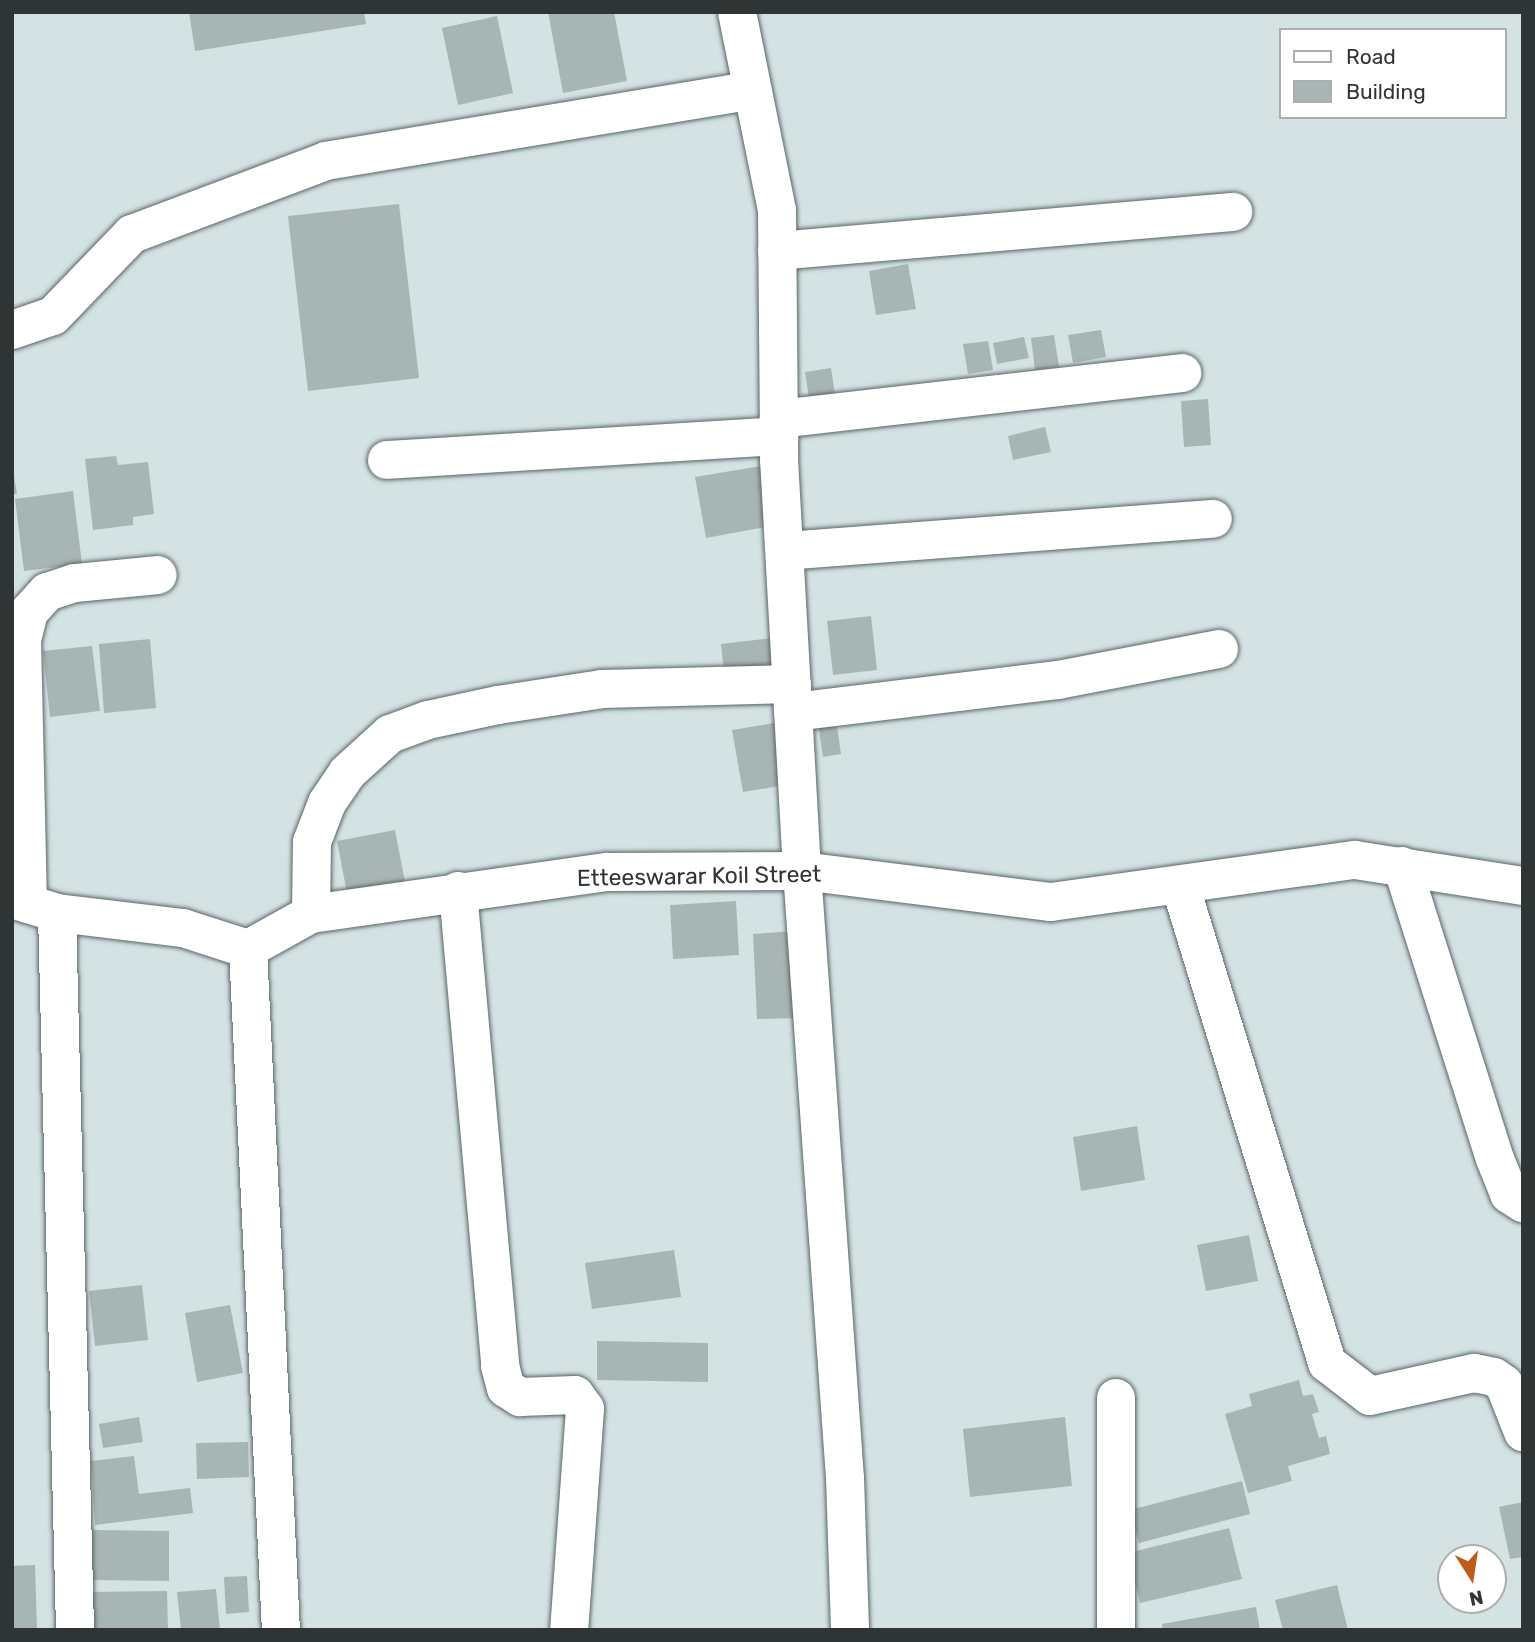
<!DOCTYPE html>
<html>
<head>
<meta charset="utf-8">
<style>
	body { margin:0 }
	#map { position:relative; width:1535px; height:1642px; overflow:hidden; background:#d4e2e3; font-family:Rubik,sans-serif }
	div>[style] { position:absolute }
	.building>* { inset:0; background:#a8b5b5 }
	.roads { filter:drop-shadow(0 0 2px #596566) drop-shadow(0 0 2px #596566) }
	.minor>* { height:38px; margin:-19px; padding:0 19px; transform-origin:19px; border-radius:19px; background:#fff }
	span { translate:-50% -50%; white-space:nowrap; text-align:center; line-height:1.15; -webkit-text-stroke:5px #fff; paint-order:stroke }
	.street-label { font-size:23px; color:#2f3434 }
	.frame { position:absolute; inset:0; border:14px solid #2f3434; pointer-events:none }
	.legend { position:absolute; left:1279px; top:28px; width:228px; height:91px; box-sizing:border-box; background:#fff; border:2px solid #acaeae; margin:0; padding:9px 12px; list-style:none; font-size:21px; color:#2f3434 }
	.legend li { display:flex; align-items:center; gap:14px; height:35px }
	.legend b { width:35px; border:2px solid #acaeae }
	.north { position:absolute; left:1437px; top:1544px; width:70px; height:70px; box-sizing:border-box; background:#fff; border:2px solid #acaeae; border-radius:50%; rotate:168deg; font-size:19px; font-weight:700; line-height:28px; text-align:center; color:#2f3434 }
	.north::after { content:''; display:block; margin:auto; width:24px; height:32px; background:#be5d1b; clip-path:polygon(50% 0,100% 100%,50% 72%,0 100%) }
</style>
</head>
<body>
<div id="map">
	<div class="building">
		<i style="clip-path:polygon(189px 12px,364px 12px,366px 24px,195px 51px)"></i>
		<i style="clip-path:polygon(548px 12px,614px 12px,627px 81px,563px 93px)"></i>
		<i style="clip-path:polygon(497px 16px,513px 93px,458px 105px,442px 28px)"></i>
		<i style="clip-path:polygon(399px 204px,419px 378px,308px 391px,288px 216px)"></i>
		<i style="clip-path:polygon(908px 264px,916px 309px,876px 315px,869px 271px)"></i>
		<i style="clip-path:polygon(1101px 330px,1106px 357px,1073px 363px,1068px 335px)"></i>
		<i style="clip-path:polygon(1054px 335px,1059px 367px,1035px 370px,1031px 338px)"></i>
		<i style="clip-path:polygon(1024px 337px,1029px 358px,997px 364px,993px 343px)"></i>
		<i style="clip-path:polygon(988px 341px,993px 370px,968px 374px,963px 344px)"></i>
		<i style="clip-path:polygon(831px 368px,836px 401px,810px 405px,805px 372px)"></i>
		<i style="clip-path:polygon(1208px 399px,1211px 445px,1184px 447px,1181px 401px)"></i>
		<i style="clip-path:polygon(1045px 427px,1051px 452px,1013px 460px,1008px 436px)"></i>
		<i style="clip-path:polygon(116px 456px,118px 465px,148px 462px,154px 514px,133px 517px,133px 525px,93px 530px,85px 459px)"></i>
		<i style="clip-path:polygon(12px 463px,17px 494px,12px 494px)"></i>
		<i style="clip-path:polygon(761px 466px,771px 526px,706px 538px,695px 477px)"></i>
		<i style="clip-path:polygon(73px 491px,82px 564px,24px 571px,15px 499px)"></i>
		<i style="clip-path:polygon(871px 616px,877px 670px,833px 675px,827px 621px)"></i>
		<i style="clip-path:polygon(772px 638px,776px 677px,725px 682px,721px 644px)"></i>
		<i style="clip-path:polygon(150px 639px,156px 708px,104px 713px,99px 644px)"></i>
		<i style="clip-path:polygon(92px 646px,100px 711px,50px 717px,43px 651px)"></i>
		<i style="clip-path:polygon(836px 720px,841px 754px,823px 757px,818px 723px)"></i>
		<i style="clip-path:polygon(775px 723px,786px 785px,743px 792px,732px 730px)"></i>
		<i style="clip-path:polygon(395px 830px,405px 882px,347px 893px,337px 841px)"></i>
		<i style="clip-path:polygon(736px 901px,739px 955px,673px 959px,670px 905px)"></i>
		<i style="clip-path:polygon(796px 931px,800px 1018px,757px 1019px,753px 934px)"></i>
		<i style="clip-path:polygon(1137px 1126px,1145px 1180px,1081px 1191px,1073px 1137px)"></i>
		<i style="clip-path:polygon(1249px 1235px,1258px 1281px,1206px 1291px,1197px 1245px)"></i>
		<i style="clip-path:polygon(674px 1250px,681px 1297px,592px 1309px,585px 1263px)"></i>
		<i style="clip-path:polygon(142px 1285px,148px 1340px,95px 1346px,89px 1291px)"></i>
		<i style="clip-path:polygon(230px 1305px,243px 1373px,197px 1382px,185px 1313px)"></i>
		<i style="clip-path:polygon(597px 1341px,708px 1343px,708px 1382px,597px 1380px)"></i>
		<i style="clip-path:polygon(1299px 1380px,1303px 1396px,1313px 1394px,1319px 1412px,1312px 1414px,1319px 1438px,1326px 1436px,1330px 1454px,1288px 1466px,1292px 1481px,1248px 1493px,1225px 1414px,1252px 1406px,1249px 1394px)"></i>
		<i style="clip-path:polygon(139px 1417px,143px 1442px,103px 1448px,99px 1424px)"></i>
		<i style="clip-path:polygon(1065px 1417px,1072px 1486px,970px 1497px,963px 1429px)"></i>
		<i style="clip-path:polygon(248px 1442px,249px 1477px,197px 1479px,196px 1443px)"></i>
		<i style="clip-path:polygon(134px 1456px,139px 1494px,190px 1488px,193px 1513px,95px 1525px,91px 1461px)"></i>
		<i style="clip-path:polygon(1242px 1481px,1250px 1514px,1139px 1543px,1130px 1510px)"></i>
		<i style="clip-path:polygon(1523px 1502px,1523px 1557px,1510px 1559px,1499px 1507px)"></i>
		<i style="clip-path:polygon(1229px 1528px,1242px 1579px,1140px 1603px,1128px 1553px)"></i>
		<i style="clip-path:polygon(92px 1530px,169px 1531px,169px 1581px,92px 1580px)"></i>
		<i style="clip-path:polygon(35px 1565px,37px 1630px,12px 1630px,12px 1566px)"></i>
		<i style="clip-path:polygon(247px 1576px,249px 1612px,226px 1614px,224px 1577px)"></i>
		<i style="clip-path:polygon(1337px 1585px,1348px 1630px,1283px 1630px,1275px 1600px)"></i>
		<i style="clip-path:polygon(216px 1589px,220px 1630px,181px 1630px,177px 1592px)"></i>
		<i style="clip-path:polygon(167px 1591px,168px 1630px,90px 1630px,89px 1592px)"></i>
		<i style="clip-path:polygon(1256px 1607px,1260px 1630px,1163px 1630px,1162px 1624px)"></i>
	</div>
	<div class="roads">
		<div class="minor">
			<i style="left:737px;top:12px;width:202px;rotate:78.6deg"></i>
			<i style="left:777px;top:210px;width:249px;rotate:89.5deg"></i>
			<i style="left:779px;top:459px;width:413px;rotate:86.8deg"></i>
			<i style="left:802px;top:871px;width:609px;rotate:85.95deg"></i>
			<i style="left:845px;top:1478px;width:152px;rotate:88.1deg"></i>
			<i style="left:777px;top:251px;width:458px;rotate:-4.9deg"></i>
			<i style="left:12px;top:330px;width:43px;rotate:-18.9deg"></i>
			<i style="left:53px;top:316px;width:114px;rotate:-46.1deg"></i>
			<i style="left:132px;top:234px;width:207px;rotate:-20.6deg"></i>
			<i style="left:326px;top:161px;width:429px;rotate:-9.4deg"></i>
			<i style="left:779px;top:419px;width:406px;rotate:-6.5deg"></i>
			<i style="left:387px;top:460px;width:393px;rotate:-3.5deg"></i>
			<i style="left:785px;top:551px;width:429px;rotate:-4.3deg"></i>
			<i style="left:793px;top:712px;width:267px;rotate:-6.9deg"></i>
			<i style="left:1058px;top:680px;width:164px;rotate:-10.9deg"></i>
			<i style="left:1402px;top:866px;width:307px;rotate:72.4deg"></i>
			<i style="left:1495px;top:1159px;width:38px;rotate:68deg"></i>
			<i style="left:1509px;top:1194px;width:17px;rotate:33deg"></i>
			<i style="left:1181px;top:888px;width:497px;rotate:72.9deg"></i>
			<i style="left:1327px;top:1363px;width:54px;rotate:37.5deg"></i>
			<i style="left:1370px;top:1396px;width:107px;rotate:-12.5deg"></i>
			<i style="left:1474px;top:1373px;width:20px;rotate:11deg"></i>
			<i style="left:1494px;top:1377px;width:12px;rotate:35deg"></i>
			<i style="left:1504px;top:1384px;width:52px;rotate:68.4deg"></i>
			<i style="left:458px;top:891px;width:477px;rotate:84.9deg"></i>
			<i style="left:500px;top:1366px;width:23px;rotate:75deg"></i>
			<i style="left:506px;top:1388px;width:17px;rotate:33deg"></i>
			<i style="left:520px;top:1397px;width:55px;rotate:-2.1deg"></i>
			<i style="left:575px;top:1395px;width:17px;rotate:54deg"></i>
			<i style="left:585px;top:1409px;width:222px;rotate:94.1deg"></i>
			<i style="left:12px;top:899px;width:47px;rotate:17.3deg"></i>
			<i style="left:57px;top:913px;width:127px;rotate:6.8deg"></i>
			<i style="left:183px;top:928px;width:68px;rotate:17.9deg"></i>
			<i style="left:248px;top:949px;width:72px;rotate:-29.1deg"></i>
			<i style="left:311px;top:914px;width:299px;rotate:-8.1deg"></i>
			<i style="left:607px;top:872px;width:195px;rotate:-0.3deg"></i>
			<i style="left:802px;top:871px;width:251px;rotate:7.1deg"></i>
			<i style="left:1051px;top:902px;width:307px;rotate:-7.9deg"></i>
			<i style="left:1355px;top:860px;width:170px;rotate:8.8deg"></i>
			<i style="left:28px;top:904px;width:264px;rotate:-91.3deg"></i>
			<i style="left:22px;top:640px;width:29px;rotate:-76deg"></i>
			<i style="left:29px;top:612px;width:27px;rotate:-48deg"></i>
			<i style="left:47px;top:592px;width:29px;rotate:-18deg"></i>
			<i style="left:75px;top:583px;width:83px;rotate:-5.5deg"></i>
			<i style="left:57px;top:913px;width:717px;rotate:88.56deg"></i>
			<i style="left:311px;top:914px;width:72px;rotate:-89.2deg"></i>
			<i style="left:312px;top:842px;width:42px;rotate:-69deg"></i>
			<i style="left:327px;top:803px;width:36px;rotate:-56deg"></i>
			<i style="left:347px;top:773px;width:58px;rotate:-42.2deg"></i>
			<i style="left:390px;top:734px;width:40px;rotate:-20.2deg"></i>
			<i style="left:428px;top:720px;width:72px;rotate:-12.1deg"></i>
			<i style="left:498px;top:705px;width:105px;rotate:-8.7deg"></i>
			<i style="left:602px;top:689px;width:190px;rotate:-1.5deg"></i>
			<i style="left:248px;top:949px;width:682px;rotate:87.23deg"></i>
			<i style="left:1116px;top:1398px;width:232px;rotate:90deg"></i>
		</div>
	</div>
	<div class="street-label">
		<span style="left:699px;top:876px;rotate:-1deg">Etteeswarar Koil Street</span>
	</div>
	<div class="frame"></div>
	<ul class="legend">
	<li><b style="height:9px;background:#fff"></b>Road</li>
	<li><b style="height:19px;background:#a8b5b5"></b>Building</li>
	</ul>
	<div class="north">N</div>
</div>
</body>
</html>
